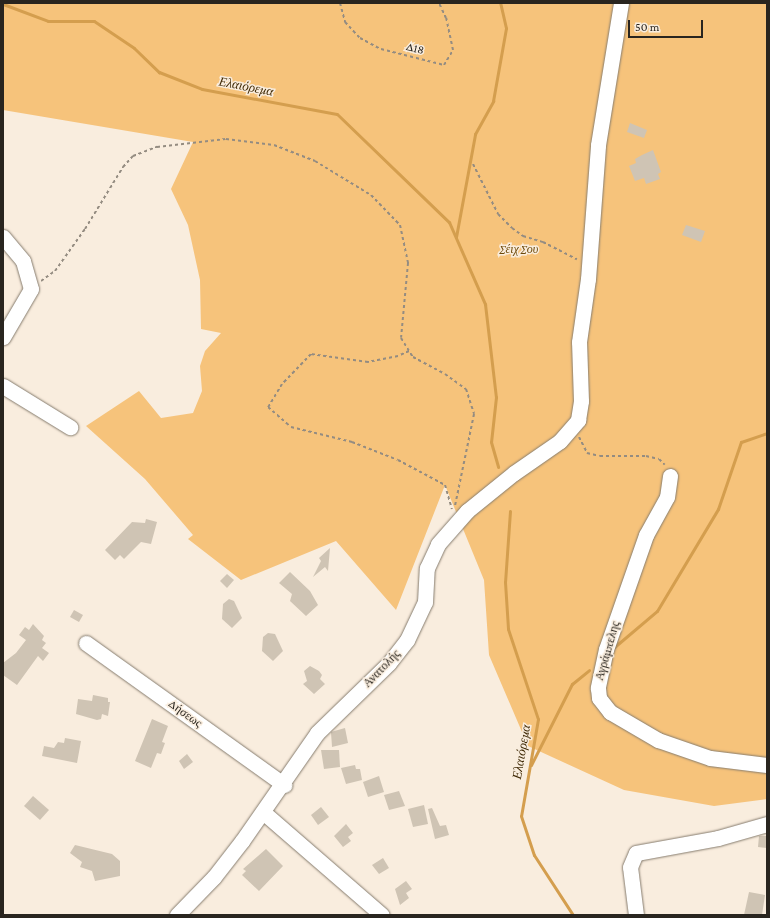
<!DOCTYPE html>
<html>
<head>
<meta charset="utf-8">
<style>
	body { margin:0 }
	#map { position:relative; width:770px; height:918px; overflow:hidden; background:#f9edde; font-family:"Crimson Pro",serif }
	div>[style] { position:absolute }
	.green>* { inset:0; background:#f6c37b }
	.stream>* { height:3px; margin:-1.5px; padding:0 1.5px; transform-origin:1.5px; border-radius:1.5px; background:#d49e4e }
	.building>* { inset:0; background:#cfc4b4 }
	.path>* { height:2px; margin-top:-1px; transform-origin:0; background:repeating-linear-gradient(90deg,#948c81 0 3px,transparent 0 6px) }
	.roads { filter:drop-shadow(0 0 1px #867c6e) drop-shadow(0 0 1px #867c6e) }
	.minor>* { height:15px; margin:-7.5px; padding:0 7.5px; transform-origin:7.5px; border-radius:7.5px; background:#fff }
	span { translate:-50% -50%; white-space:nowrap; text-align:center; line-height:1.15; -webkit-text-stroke:3px #f9edde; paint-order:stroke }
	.street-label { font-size:12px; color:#29251f }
	.park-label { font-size:12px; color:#6d4a09; font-style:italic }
	.water-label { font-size:13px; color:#3f2905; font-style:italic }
	.frame { position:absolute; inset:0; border:4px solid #29251f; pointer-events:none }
	.scale { position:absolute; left:628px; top:20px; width:75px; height:18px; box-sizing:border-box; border:2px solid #29251f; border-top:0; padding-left:5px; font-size:12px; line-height:14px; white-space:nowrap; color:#29251f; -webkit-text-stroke:3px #f9edde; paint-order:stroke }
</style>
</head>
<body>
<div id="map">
	<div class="green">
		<i style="clip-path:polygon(3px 3px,767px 3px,767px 799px,714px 806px,624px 790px,528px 746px,489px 655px,484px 580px,445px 485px,396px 610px,336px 541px,241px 580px,188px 539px,193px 535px,145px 479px,86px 426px,139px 391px,161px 418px,193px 413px,202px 391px,200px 366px,205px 351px,221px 333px,201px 329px,200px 280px,188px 225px,171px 189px,193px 142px,3px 110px)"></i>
	</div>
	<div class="stream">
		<i style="left:3px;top:4px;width:48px;rotate:20.7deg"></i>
		<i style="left:48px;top:21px;width:46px"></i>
		<i style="left:94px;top:21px;width:48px;rotate:34deg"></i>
		<i style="left:134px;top:48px;width:35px;rotate:44deg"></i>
		<i style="left:159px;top:72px;width:46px;rotate:21.6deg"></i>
		<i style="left:202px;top:89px;width:137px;rotate:10.5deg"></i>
		<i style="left:337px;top:114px;width:156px;rotate:44deg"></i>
		<i style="left:449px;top:222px;width:90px;rotate:66.3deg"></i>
		<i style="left:485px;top:304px;width:94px;rotate:83.3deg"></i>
		<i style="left:496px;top:397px;width:45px;rotate:96.3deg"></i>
		<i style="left:491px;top:442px;width:26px;rotate:74deg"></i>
		<i style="left:456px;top:237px;width:105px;rotate:-79.5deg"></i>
		<i style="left:475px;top:134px;width:38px;rotate:-61deg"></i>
		<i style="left:493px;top:101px;width:74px;rotate:-79.9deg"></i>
		<i style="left:506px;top:28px;width:26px;rotate:-103deg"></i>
		<i style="left:510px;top:511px;width:71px;rotate:94deg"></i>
		<i style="left:505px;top:582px;width:47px;rotate:86.3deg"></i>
		<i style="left:508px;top:629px;width:95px;rotate:71.6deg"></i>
		<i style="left:538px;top:719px;width:98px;rotate:99.9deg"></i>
		<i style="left:521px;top:816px;width:41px;rotate:71.6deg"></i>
		<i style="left:534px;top:855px;width:72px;rotate:57deg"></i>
		<i style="left:612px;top:649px;width:59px;rotate:-40.2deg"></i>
		<i style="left:657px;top:611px;width:119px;rotate:-59.1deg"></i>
		<i style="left:718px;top:509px;width:71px;rotate:-71.1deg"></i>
		<i style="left:741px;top:442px;width:28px;rotate:-19deg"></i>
		<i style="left:531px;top:765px;width:91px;rotate:-63.2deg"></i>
		<i style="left:572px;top:684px;width:22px;rotate:-39deg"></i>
	</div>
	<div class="building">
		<i style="clip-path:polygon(630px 123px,647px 130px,644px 138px,627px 132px)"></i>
		<i style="clip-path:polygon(653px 150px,661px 172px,658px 174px,660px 179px,646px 184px,644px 178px,635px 181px,629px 166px,636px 163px,635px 159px,642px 155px)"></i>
		<i style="clip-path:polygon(686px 225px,705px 231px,701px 242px,682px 235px)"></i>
		<i style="clip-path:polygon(146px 519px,157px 522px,151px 544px,141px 542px,124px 559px,120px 555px,115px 560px,105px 550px,132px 522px,145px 523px)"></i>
		<i style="clip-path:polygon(330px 548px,328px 571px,325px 567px,313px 577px,321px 561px,319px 558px)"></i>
		<i style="clip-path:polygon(290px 572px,310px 591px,318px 605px,306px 616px,290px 601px,292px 594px,279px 583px)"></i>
		<i style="clip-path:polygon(227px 574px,234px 580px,227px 588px,220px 581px)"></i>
		<i style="clip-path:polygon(229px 599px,234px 601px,242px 618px,232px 628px,222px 619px,223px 604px)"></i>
		<i style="clip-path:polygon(74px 610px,83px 615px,79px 622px,70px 617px)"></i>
		<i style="clip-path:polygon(33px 624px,44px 636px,42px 640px,46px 643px,42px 648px,49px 653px,43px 661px,38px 656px,17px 685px,3px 675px,3px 663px,16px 653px,26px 640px,19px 635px,25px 627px,29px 630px)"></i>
		<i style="clip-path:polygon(268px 633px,275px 634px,283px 651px,273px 661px,262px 651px,263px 637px)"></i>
		<i style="clip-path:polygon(310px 666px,319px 671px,322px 675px,320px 679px,325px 684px,314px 694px,303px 684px,307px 681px,304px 671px)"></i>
		<i style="clip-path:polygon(93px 695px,108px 698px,108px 702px,110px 702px,108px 716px,102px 714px,101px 719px,97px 720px,76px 714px,78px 699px,92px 701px)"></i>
		<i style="clip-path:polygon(152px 719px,168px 726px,162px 742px,165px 743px,161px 754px,157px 753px,151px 768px,135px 761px)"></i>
		<i style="clip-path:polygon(345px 728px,348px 743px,332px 747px,331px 732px)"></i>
		<i style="clip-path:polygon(65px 738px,81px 741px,77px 763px,42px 756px,44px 746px,54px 748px,58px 742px,64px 743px)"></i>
		<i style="clip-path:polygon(321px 750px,339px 750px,340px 767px,324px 769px)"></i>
		<i style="clip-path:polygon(187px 754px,193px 762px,184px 769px,179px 761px)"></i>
		<i style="clip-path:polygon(355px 765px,356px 769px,360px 769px,362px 780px,346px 784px,341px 768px)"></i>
		<i style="clip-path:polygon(379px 776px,384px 792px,368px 797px,363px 782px)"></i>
		<i style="clip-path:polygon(399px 791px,405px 806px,389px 810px,384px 795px)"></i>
		<i style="clip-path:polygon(33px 796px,49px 810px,40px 820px,24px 806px)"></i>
		<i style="clip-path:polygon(424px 805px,428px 824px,413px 827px,408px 809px)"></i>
		<i style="clip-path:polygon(321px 807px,329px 817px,318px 825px,311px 815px)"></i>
		<i style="clip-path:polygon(432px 808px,440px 826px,446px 825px,449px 835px,435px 839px,428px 809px)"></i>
		<i style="clip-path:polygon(346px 824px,353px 833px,348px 837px,351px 841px,343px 847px,334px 836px)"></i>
		<i style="clip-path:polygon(759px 836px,767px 836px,767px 848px,758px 847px)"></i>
		<i style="clip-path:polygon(75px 845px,112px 854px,120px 861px,120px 876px,95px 881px,92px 871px,80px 867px,82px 862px,70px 853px)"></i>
		<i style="clip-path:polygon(266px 849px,283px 866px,259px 891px,242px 875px,246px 871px,243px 869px)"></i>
		<i style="clip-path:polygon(383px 858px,389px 868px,379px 874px,372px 865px)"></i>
		<i style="clip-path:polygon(406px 881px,412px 889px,406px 893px,409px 898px,400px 905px,395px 889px)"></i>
		<i style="clip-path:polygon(749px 892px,765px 895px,762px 915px,744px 915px)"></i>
	</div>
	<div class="path">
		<i style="left:340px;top:3px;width:20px;rotate:75deg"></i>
		<i style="left:345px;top:22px;width:22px;rotate:47deg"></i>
		<i style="left:360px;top:38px;width:24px;rotate:28deg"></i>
		<i style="left:381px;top:49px;width:65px;rotate:14.3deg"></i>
		<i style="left:444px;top:65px;width:17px;rotate:-59deg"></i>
		<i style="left:453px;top:50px;width:33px;rotate:-102deg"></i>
		<i style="left:446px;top:18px;width:17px;rotate:-115deg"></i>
		<i style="left:473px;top:164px;width:56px;rotate:63.4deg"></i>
		<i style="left:498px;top:214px;width:20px;rotate:45deg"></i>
		<i style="left:512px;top:228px;width:14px;rotate:36deg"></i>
		<i style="left:523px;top:236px;width:21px;rotate:17deg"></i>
		<i style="left:543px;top:242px;width:38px;rotate:27deg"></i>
		<i style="left:41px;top:281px;width:17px;rotate:-36deg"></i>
		<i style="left:55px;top:271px;width:52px;rotate:-54.5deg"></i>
		<i style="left:85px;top:229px;width:73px;rotate:-58.5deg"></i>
		<i style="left:123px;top:167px;width:15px;rotate:-48deg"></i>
		<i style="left:133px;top:156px;width:26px;rotate:-21deg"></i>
		<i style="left:157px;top:147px;width:69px;rotate:-6.6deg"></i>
		<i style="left:226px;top:139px;width:48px;rotate:7.1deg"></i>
		<i style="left:274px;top:145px;width:44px;rotate:21.3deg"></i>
		<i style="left:315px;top:161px;width:66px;rotate:31.3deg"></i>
		<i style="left:371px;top:195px;width:42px;rotate:46deg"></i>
		<i style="left:400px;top:225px;width:39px;rotate:78deg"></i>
		<i style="left:408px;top:263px;width:75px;rotate:95.3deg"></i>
		<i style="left:401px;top:338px;width:22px;rotate:58deg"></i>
		<i style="left:413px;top:357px;width:36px;rotate:28deg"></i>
		<i style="left:445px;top:374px;width:26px;rotate:36deg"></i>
		<i style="left:466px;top:389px;width:26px;rotate:72deg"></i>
		<i style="left:474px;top:414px;width:94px;rotate:101.7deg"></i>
		<i style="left:409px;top:351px;width:12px;rotate:156deg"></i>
		<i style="left:398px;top:356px;width:31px;rotate:169deg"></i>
		<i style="left:368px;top:362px;width:58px;rotate:-172deg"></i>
		<i style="left:311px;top:354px;width:42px;rotate:134deg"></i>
		<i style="left:282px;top:384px;width:27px;rotate:121deg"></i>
		<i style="left:268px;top:407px;width:30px;rotate:41deg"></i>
		<i style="left:291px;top:427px;width:63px;rotate:13.8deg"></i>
		<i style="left:352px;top:442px;width:49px;rotate:21.4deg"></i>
		<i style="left:398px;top:460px;width:53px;rotate:28deg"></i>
		<i style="left:445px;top:485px;width:25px;rotate:74deg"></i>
		<i style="left:579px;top:437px;width:18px;rotate:63deg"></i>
		<i style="left:587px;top:453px;width:13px;rotate:13deg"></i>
		<i style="left:600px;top:456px;width:46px"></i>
		<i style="left:646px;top:456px;width:13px;rotate:13deg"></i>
		<i style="left:659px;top:459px;width:8px;rotate:45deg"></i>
	</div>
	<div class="roads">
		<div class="minor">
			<i style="left:3px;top:237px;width:31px;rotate:50deg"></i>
			<i style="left:23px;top:261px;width:29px;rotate:74deg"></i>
			<i style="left:31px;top:289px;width:56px;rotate:120.3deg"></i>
			<i style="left:3px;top:386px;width:79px;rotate:31.5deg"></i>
			<i style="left:670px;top:476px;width:21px;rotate:98deg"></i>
			<i style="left:667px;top:497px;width:43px;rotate:118.9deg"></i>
			<i style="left:646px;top:535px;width:121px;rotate:109.3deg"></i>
			<i style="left:606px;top:649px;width:40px;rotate:102deg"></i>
			<i style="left:598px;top:688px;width:10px;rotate:84deg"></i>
			<i style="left:599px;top:698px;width:18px;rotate:52deg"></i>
			<i style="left:610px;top:712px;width:56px;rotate:30.3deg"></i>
			<i style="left:658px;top:740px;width:55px;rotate:19.1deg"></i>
			<i style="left:710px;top:758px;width:57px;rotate:7deg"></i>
			<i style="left:86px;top:643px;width:244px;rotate:35.6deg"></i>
			<i style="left:263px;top:812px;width:157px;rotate:40.9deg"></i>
			<i style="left:177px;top:915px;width:53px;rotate:-45.8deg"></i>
			<i style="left:214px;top:877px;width:46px;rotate:-52.1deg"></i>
			<i style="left:242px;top:841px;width:131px;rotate:-55.2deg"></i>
			<i style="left:317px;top:733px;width:100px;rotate:-44.2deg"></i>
			<i style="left:389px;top:663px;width:29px;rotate:-52deg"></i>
			<i style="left:407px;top:640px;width:42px;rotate:-64.7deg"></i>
			<i style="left:425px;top:602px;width:34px;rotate:-87deg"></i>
			<i style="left:427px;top:568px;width:26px;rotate:-65deg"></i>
			<i style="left:438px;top:544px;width:44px;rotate:-48.7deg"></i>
			<i style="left:467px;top:511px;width:60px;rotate:-39deg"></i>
			<i style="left:514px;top:473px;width:56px;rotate:-34.8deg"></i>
			<i style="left:560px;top:441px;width:28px;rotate:-49deg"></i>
			<i style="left:578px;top:420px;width:19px;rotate:-81deg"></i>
			<i style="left:581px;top:401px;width:59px;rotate:-91.9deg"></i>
			<i style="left:579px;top:342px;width:64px;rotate:-81.9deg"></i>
			<i style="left:588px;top:279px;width:134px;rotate:-85.7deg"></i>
			<i style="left:598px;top:145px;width:144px;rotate:-80.8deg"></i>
			<i style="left:636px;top:915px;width:48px;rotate:-97.1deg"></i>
			<i style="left:630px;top:867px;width:15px;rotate:-67deg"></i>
			<i style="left:636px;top:853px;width:83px;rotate:-10.4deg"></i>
			<i style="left:718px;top:838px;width:51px;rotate:-15.9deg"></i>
		</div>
	</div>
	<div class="street-label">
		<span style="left:415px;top:49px;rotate:14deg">Δ18</span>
		<span style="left:608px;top:651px;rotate:-74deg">Αγράμπελης</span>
		<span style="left:382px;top:669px;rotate:-46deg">Ανατολής</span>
		<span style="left:185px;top:714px;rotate:36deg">Δήσεως</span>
	</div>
	<div class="park-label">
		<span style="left:519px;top:250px">Σέιχ Σου</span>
	</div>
	<div class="water-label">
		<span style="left:246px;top:87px;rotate:11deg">Ελαιόρεμα</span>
		<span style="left:522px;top:752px;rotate:-80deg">Ελαιόρεμα</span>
	</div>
	<div class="frame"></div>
	<div class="scale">50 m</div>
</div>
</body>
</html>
